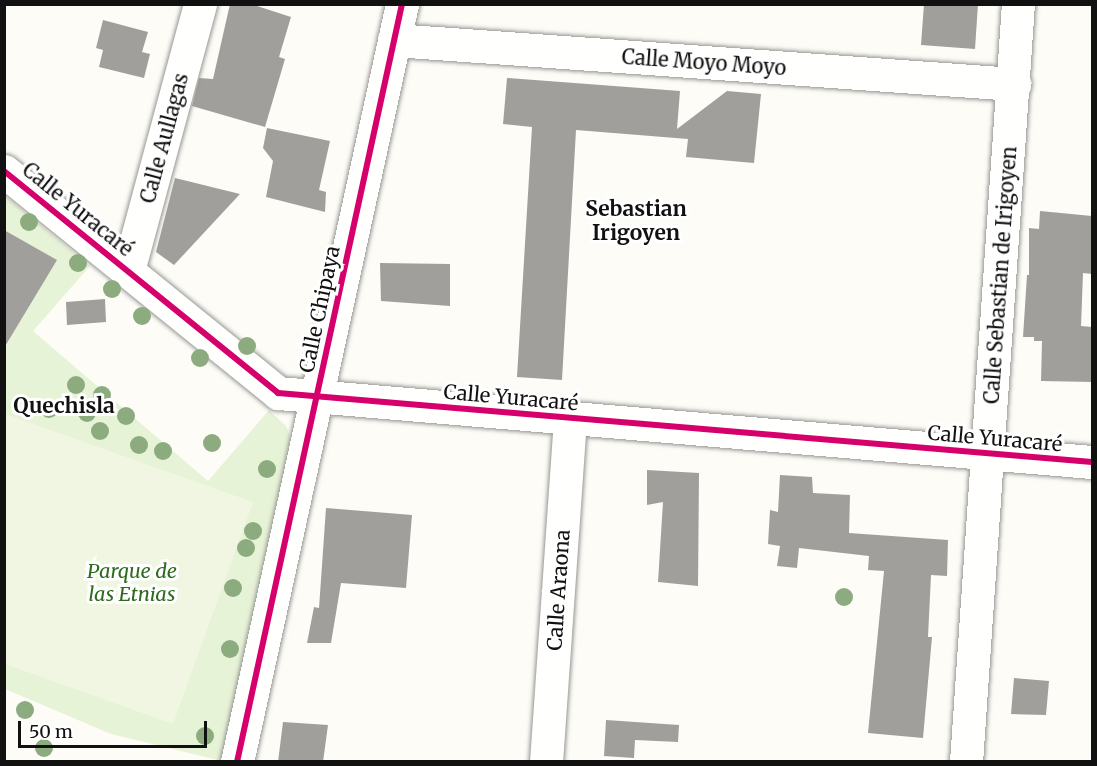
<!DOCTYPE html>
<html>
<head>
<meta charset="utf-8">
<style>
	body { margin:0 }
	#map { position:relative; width:1097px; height:766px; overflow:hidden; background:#fdfcf7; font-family:Merriweather,serif }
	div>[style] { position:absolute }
	.green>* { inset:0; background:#e7f3d7 }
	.pitch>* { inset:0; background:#f0f6e1 }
	.building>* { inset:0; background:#a19f9c }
	.roads { filter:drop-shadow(0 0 2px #979795) drop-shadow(0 0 2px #979795) }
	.minor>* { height:33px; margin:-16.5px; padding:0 16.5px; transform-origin:16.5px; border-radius:16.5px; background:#fffffe }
	.cycleway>* { height:6px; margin:-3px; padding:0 3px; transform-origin:3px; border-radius:3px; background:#d6006c }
	.trees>* { width:18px; height:18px; margin:-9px; border-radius:50%; background:#8cac80 }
	span { translate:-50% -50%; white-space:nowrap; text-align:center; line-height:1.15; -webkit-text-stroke:6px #fff; paint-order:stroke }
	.street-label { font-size:20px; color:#111 }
	.park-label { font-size:20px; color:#2f6b1f; font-style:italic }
	.neighbourhood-label { font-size:21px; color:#111; font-weight:700 }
	.frame { position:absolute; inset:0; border:6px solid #111; pointer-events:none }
	.scale { position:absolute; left:18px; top:721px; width:189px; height:27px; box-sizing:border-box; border:3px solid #111; border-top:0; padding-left:8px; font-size:18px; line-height:21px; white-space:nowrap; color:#111; -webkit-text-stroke:4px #fff; paint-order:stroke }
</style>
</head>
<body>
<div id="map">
	<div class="green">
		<i style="clip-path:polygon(4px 195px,90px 266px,33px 331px,208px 481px,269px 410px,286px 426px,290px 436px,291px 446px,222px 761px,111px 734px,5px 689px)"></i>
	</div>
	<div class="pitch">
		<i style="clip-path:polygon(5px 414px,253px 502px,173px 724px,5px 664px)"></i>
	</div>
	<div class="building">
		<i style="clip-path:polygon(230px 4px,251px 4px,291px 17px,279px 57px,285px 59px,265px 127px,192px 106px,199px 78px,213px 79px)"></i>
		<i style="clip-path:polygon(924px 4px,978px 4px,975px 49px,921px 45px)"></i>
		<i style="clip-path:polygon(103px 20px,148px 32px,142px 52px,150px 54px,144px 78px,99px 67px,103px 50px,96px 48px)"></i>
		<i style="clip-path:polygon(507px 78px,680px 91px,677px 129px,727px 91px,761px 94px,754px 163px,686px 157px,688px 139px,576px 130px,562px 380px,517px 377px,532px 127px,503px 124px)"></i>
		<i style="clip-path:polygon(267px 128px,330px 141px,319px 190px,326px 192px,325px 212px,266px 197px,273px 161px,263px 148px)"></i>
		<i style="clip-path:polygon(175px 178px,240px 194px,174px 265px,156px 252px)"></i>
		<i style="clip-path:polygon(1040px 211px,1092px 216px,1092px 274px,1083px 273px,1081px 326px,1092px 327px,1092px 382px,1041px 381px,1042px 341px,1034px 341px,1034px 337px,1023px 337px,1027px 275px,1029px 275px,1029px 228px,1039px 229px)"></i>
		<i style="clip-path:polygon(4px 230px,57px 260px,4px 348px)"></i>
		<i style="clip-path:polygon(380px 263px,450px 264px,450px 306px,381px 301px)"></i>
		<i style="clip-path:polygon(105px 299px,106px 322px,67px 325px,66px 302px)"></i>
		<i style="clip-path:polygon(647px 470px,699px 473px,698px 586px,658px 582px,663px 502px,647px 505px)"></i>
		<i style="clip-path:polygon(780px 475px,812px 477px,813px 493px,850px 495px,849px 533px,948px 540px,947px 576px,931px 575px,928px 637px,932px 637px,923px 738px,868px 733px,884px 571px,868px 570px,869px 556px,799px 548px,797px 568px,777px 566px,780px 546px,768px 544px,770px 510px,778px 512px)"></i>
		<i style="clip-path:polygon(326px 508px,412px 515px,406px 588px,341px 583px,331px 643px,307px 643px,314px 607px,319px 608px)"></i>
		<i style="clip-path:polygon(1014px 678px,1049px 681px,1046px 715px,1011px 714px)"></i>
		<i style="clip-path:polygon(606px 720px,679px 725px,678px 742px,635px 740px,634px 758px,604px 756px)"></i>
		<i style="clip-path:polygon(283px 722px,328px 725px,323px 762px,278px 762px)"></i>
	</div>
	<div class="roads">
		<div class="minor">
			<i style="left:394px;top:40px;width:622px;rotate:4.06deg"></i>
			<i style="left:4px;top:171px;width:353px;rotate:39deg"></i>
			<i style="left:278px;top:393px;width:817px;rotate:4.85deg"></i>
			<i style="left:128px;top:271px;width:277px;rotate:-74.9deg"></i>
			<i style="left:237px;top:762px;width:776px;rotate:-77.72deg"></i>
			<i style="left:546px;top:762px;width:344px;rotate:-86deg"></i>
			<i style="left:966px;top:762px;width:760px;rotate:-86.08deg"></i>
		</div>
	</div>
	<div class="cycleway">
		<i style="left:4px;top:171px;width:353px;rotate:39deg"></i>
		<i style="left:278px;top:393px;width:817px;rotate:4.85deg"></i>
		<i style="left:237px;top:762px;width:776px;rotate:-77.72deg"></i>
	</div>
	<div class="trees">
		<i style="left:29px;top:222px"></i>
		<i style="left:78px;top:263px"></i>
		<i style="left:112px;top:289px"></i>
		<i style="left:142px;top:316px"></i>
		<i style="left:247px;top:346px"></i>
		<i style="left:200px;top:358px"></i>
		<i style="left:76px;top:385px"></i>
		<i style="left:102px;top:395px"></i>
		<i style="left:49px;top:409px"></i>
		<i style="left:87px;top:413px"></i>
		<i style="left:126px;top:416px"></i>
		<i style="left:100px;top:431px"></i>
		<i style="left:212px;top:443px"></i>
		<i style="left:139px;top:445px"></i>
		<i style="left:163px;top:451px"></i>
		<i style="left:267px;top:469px"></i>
		<i style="left:253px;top:531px"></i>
		<i style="left:246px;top:548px"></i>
		<i style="left:233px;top:588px"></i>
		<i style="left:844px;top:597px"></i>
		<i style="left:230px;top:649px"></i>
		<i style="left:25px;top:710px"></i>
		<i style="left:205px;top:736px"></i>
		<i style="left:44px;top:748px"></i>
	</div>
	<div class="street-label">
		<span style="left:704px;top:62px;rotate:4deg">Calle Moyo Moyo</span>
		<span style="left:164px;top:138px;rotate:-75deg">Calle Aullagas</span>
		<span style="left:78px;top:209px;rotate:39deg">Calle Yuracaré</span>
		<span style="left:1000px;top:275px;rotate:-86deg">Calle Sebastian de Irigoyen</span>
		<span style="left:319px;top:309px;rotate:-78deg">Calle Chipaya</span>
		<span style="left:511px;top:397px;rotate:5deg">Calle Yuracaré</span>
		<span style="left:995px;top:438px;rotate:5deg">Calle Yuracaré</span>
		<span style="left:558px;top:590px;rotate:-86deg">Calle Araona</span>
	</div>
	<div class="park-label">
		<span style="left:132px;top:582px">Parque de<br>las Etnias</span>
	</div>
	<div class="neighbourhood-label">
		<span style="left:636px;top:221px">Sebastian<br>Irigoyen</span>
		<span style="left:64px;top:406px">Quechisla</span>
	</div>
	<div class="frame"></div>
	<div class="scale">50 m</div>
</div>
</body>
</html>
